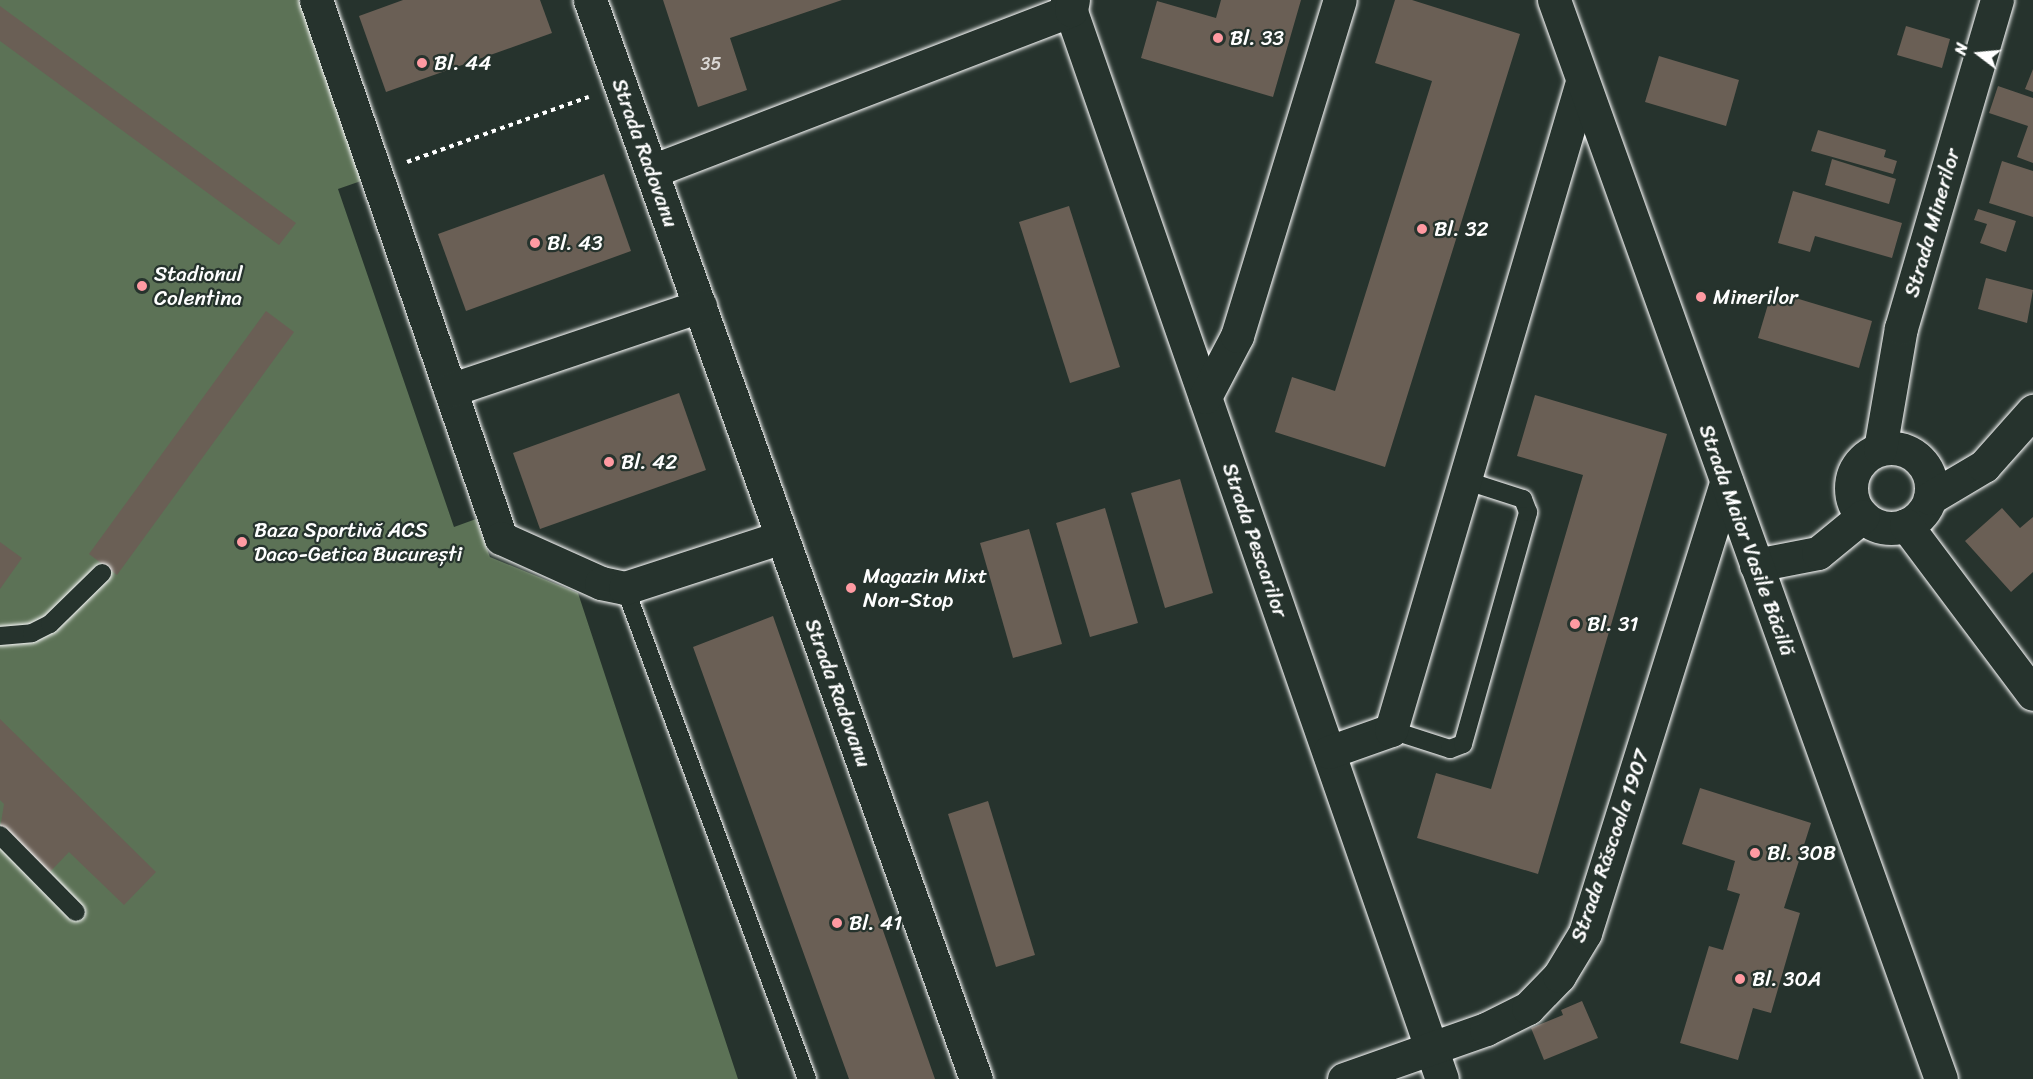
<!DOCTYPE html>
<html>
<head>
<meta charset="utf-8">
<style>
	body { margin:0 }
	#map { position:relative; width:2033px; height:1079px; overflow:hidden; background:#26332d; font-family:Sriracha,sans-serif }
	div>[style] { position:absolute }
	.green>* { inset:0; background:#5c7256 }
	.building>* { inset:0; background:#6a5f55 }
	.path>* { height:4px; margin-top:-2px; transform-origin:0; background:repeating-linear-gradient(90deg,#fff 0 4.5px,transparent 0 9px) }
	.roads { filter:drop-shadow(0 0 2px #fff) drop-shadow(0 0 2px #fff) }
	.lane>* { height:18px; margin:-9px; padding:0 9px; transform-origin:9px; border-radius:9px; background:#26332d }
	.street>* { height:33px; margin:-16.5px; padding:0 16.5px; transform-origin:16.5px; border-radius:16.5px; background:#26332d }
	.street>.ring { margin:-16.5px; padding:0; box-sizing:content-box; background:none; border:33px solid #26332d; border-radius:50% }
	.secondary>* { height:33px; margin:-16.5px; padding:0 16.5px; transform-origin:16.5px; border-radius:16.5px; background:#26332d }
	.dots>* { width:16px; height:16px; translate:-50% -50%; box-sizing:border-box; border:3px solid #26332d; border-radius:50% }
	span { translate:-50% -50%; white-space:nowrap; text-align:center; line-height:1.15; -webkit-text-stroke:4.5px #26332d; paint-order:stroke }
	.number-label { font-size:18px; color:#dad7d4 }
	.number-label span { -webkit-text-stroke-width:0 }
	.poi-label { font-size:21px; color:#fff }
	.left { translate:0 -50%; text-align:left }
	.street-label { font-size:21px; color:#fff }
	.north { position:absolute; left:1949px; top:24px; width:60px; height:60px; -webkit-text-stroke:4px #26332d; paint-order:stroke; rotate:286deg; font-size:16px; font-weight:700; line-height:24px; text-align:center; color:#fff }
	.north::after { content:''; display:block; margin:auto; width:21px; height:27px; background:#fff; clip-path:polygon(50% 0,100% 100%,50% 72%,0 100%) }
</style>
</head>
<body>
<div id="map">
	<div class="green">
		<i style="clip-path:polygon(0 0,299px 0,361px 181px,338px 189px,454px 527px,476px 519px,490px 557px,578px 593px,738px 1079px,0 1079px)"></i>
	</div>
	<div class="building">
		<i style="clip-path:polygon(403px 0,540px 0,552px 33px,386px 92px,359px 16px)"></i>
		<i style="clip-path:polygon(663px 0,842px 0,730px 38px,747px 90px,698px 107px)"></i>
		<i style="clip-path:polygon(1221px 0,1301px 0,1273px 97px,1141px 58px,1157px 1px,1216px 18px)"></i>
		<i style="clip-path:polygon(1395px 0,1412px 0,1520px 34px,1385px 467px,1275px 432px,1292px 377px,1335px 391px,1432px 81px,1375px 63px)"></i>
		<i style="clip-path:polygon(0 6px,296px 223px,279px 245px,0 41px)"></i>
		<i style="clip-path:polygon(1906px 26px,1950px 39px,1942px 68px,1897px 55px)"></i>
		<i style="clip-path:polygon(1659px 56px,1739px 80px,1726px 126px,1645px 102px)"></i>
		<i style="clip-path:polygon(2033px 69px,2033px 92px,2025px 89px)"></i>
		<i style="clip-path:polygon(1998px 86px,2033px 98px,2033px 163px,2017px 157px,2028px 126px,1989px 113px)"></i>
		<i style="clip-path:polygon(1818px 130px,1886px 150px,1884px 157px,1897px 161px,1893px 174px,1811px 151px)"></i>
		<i style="clip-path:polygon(1832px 159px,1896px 179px,1889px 204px,1825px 185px)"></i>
		<i style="clip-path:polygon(2002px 161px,2033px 171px,2033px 217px,1989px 203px)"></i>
		<i style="clip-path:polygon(604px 174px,631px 251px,466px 311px,438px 234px)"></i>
		<i style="clip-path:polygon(1793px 191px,1902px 223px,1892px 258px,1815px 236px,1810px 252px,1778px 243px)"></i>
		<i style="clip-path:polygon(1069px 206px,1120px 367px,1070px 383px,1019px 222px)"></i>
		<i style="clip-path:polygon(1978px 209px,2016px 221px,2006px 252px,1980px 243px,1987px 224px,1974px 220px)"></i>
		<i style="clip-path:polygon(1986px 278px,2033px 290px,2027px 323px,1978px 309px)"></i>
		<i style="clip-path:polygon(1772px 291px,1872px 321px,1859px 368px,1758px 338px)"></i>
		<i style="clip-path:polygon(266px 311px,294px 332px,117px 575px,89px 554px)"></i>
		<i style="clip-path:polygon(679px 393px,706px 470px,540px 529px,513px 453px)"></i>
		<i style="clip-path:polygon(1535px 395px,1667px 434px,1538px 874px,1417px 838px,1436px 773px,1491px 789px,1583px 475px,1517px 456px)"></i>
		<i style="clip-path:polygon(1180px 479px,1213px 593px,1165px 608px,1131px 493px)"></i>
		<i style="clip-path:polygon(1105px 508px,1138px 623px,1090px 637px,1056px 523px)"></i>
		<i style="clip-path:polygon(2002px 508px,2020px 528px,2033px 517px,2033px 572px,2011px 592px,1965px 541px)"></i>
		<i style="clip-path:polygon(1029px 529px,1062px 644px,1013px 658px,980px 543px)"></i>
		<i style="clip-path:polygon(0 542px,22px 558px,0 589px)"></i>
		<i style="clip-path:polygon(773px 616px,907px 999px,935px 1079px,849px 1079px,693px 647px)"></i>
		<i style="clip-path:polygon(0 719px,156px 872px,124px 905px,69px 852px,47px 875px,0 829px,4px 804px,0 800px)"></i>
		<i style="clip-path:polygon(1700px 788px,1811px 823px,1784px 908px,1800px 913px,1771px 1013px,1753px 1008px,1738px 1060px,1680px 1043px,1709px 946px,1723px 950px,1740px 894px,1727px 890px,1735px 861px,1682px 844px)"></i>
		<i style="clip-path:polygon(988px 801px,1035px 955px,996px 967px,948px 814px)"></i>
		<i style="clip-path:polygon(1582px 1001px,1598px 1038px,1544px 1060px,1531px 1028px,1563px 1015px,1561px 1010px)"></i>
	</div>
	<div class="path">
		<i style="left:407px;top:162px;width:193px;rotate:-19.7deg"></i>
	</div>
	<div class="roads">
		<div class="lane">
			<i style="left:625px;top:588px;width:524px;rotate:69.66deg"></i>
			<i style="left:0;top:636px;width:32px;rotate:-5deg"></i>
			<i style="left:32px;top:633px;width:20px;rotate:-27deg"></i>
			<i style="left:50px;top:624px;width:73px;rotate:-44.4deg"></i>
			<i style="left:1391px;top:730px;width:62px;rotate:17.9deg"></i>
			<i style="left:1450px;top:749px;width:14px;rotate:-21deg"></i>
			<i style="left:1463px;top:744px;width:241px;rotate:-74.3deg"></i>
			<i style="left:1528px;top:512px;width:14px;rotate:-111deg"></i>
			<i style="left:1523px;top:499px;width:62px;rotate:-162.1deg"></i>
			<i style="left:0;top:835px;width:108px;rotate:45.4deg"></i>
		</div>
		<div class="street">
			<i style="left:316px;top:0;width:569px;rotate:71.02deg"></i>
			<i style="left:501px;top:538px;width:110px;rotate:24.2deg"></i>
			<i style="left:601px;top:583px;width:25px;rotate:12deg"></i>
			<i style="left:625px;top:588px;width:165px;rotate:-18deg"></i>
			<i style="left:590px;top:0;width:1146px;rotate:70.32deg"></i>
			<i style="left:1067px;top:0;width:1142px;rotate:70.84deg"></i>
			<i style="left:652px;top:171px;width:449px;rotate:-21deg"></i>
			<i style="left:1071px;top:10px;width:10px;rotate:-79deg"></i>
			<i style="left:450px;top:390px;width:264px;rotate:-18.6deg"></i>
			<i style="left:1205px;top:397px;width:69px;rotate:-62.3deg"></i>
			<i style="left:1237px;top:336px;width:351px;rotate:-73deg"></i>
			<i class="ring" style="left:1851px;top:448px;width:47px;height:47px"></i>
			<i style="left:1880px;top:449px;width:123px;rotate:-80.2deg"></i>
			<i style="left:1901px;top:328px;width:342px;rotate:-73.7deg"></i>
			<i style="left:1930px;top:498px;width:63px;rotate:-30.7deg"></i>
			<i style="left:1984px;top:466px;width:74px;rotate:-48.3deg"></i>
			<i style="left:1906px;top:525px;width:211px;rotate:53.1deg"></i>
			<i style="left:1756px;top:565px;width:63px;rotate:-11deg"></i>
			<i style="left:1818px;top:553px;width:58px;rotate:-39.4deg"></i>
			<i style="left:1329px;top:752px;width:66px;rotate:-19.5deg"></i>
			<i style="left:1391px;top:730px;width:676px;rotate:-73.58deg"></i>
			<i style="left:1344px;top:1079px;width:151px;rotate:-19.4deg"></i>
			<i style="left:1486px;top:1029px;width:47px;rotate:-26.6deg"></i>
			<i style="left:1528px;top:1008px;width:45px;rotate:-45.9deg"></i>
			<i style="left:1559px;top:976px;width:50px;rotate:-58.8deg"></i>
			<i style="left:1585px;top:933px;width:473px;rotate:-72.6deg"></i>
		</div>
		<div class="secondary">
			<i style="left:1554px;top:0;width:1146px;rotate:70.27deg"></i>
		</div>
	</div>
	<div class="dots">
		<i style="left:1218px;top:38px;background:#ff9aa2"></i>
		<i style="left:422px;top:63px;background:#ff9aa2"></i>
		<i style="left:1422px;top:229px;background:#ff9aa2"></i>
		<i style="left:535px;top:243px;background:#ff9aa2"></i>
		<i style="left:142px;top:286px;background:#ff9aa2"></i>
		<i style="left:1701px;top:297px;background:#ff9aa2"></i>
		<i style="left:609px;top:462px;background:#ff9aa2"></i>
		<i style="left:242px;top:542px;background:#ff9aa2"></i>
		<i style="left:851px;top:588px;background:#ff9aa2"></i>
		<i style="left:1575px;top:624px;background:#ff9aa2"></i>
		<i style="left:1755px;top:853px;background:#ff9aa2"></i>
		<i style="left:837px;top:923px;background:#ff9aa2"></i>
		<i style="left:1740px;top:979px;background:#ff9aa2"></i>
	</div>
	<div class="number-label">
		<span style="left:711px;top:64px">35</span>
	</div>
	<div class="poi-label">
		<span class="left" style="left:1230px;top:38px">Bl. 33</span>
		<span class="left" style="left:434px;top:63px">Bl. 44</span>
		<span class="left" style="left:1434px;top:229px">Bl. 32</span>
		<span class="left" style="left:547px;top:243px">Bl. 43</span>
		<span class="left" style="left:154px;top:286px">Stadionul<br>Colentina</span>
		<span class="left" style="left:1713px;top:297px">Minerilor</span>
		<span class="left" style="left:621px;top:462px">Bl. 42</span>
		<span class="left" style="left:254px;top:542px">Baza Sportivă ACS<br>Daco-Getica București</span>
		<span class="left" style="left:863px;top:588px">Magazin Mixt<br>Non-Stop</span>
		<span class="left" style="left:1587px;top:624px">Bl. 31</span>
		<span class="left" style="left:1767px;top:853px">Bl. 30B</span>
		<span class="left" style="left:849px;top:923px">Bl. 41</span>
		<span class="left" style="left:1752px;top:979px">Bl. 30A</span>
	</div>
	<div class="street-label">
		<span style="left:645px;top:153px;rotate:70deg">Strada Radovanu</span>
		<span style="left:1932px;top:223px;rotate:-74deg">Strada Minerilor</span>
		<span style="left:1255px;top:540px;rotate:71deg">Strada Pescarilor</span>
		<span style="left:1747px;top:540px;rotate:70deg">Strada Maior Vasile Băcilă</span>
		<span style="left:838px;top:693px;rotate:70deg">Strada Radovanu</span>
		<span style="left:1610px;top:846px;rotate:-71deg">Strada Răscoala 1907</span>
	</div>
	<div class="north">N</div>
</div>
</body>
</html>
